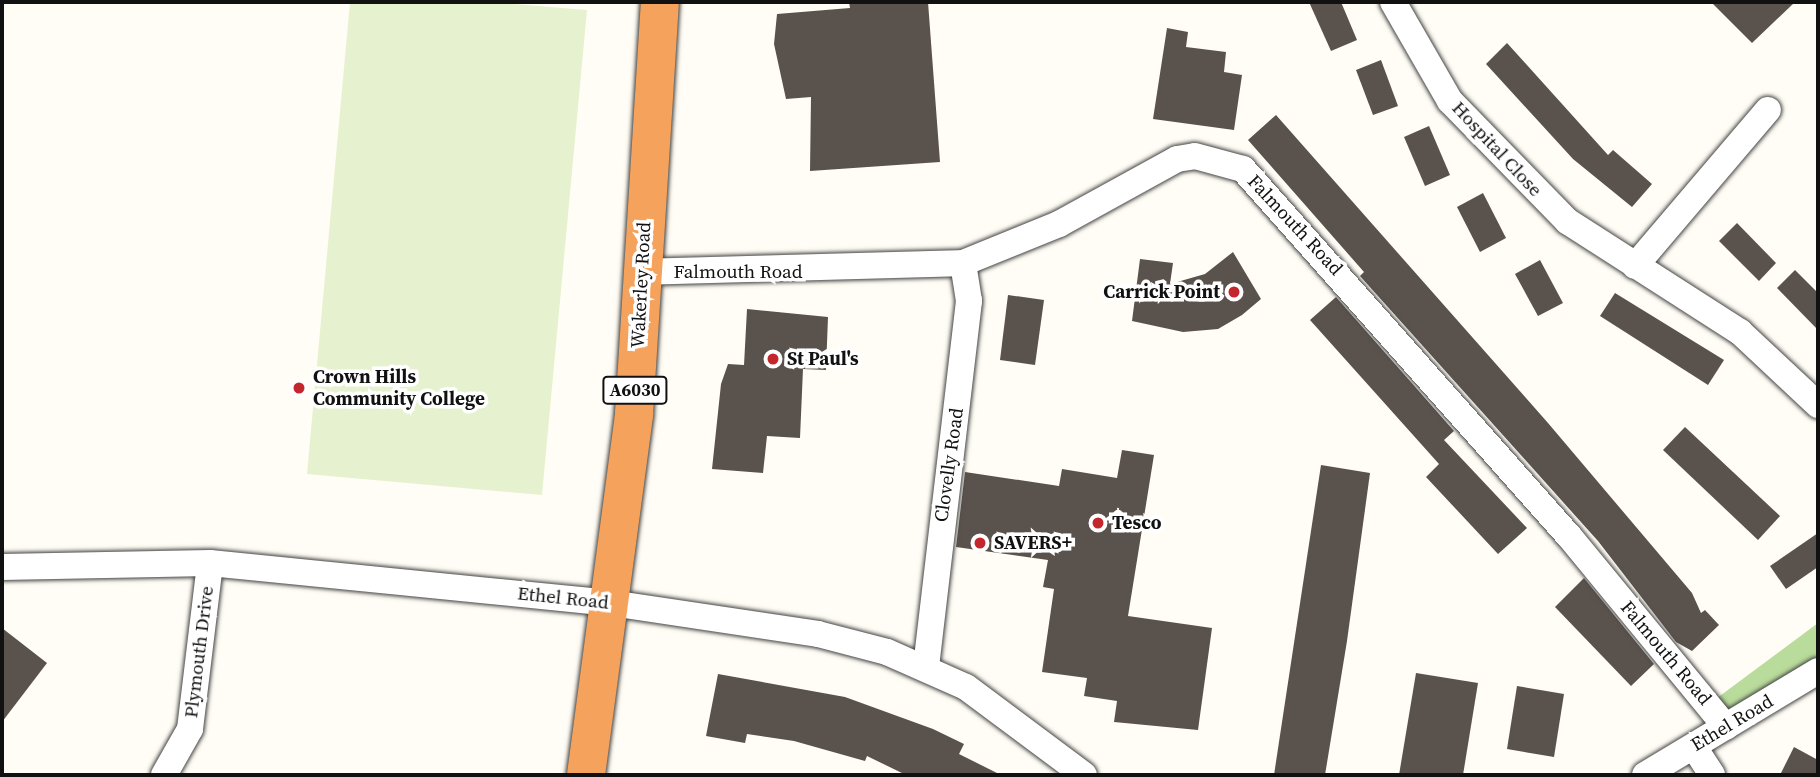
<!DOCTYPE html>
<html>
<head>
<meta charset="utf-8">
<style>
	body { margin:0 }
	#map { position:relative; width:1820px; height:777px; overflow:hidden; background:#fffdf5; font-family:"Source Serif 4",serif }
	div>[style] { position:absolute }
	.forest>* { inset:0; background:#b9dc9c }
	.pitch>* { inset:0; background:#e6f2cf }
	.building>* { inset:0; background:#5a524d }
	.roads { filter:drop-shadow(0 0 2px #444) drop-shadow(0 0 2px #444) }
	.minor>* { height:26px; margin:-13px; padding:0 13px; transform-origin:13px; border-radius:13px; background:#fff }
	.highway>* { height:38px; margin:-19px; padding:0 19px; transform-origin:19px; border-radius:19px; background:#f5a25d }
	.dots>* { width:19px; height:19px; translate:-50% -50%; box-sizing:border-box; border:4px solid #fff; border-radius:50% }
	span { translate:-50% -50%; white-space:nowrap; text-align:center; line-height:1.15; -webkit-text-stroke:7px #fff; paint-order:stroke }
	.shield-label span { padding:2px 5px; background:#fff; border:2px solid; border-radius:5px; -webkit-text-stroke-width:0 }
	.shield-label { font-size:18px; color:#111; font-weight:700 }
	.street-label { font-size:19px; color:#111 }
	.poi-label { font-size:19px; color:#111; font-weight:700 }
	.right { translate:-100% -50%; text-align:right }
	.left { translate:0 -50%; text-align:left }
	.frame { position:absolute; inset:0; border:4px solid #111; pointer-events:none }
</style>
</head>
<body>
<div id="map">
	<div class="forest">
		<i style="clip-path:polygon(1818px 623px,1818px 671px,1726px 727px,1709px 704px)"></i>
	</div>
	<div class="pitch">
		<i style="clip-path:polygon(350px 2px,491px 2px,587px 10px,542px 495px,307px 474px)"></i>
	</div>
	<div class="building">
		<i style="clip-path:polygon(849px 2px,928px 2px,940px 162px,810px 171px,811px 97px,786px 99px,774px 44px,777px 14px,850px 8px)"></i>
		<i style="clip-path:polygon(1309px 2px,1341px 2px,1357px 40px,1331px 51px)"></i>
		<i style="clip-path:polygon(1711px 2px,1795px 2px,1752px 43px)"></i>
		<i style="clip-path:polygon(1167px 28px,1188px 32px,1186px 47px,1226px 52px,1224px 72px,1242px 75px,1234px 130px,1153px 119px)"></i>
		<i style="clip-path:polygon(1507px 43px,1608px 155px,1613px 150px,1652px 184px,1632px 207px,1573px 159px,1486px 64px)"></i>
		<i style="clip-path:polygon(1381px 60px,1398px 106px,1373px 115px,1356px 70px)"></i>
		<i style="clip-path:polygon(1276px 115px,1548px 423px,1692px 593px,1701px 613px,1705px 610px,1719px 625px,1692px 651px,1676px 642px,1598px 541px,1360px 276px,1364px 272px,1248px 140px)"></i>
		<i style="clip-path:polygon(1429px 126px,1450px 175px,1425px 186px,1404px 137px)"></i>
		<i style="clip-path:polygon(1483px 193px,1506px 238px,1480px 252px,1457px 207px)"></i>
		<i style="clip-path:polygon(1737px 223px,1776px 263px,1759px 281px,1719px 241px)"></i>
		<i style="clip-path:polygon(1233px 252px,1261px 299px,1242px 315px,1218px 329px,1183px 332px,1132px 321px,1140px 259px,1173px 263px,1170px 284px,1205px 274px)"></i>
		<i style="clip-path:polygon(1540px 260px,1563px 303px,1538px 316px,1515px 274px)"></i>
		<i style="clip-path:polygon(1795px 270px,1818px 293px,1818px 330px,1777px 288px)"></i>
		<i style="clip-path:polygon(1615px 293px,1724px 360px,1708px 385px,1600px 316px)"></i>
		<i style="clip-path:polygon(1008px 295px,1044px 300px,1035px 365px,1000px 360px)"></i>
		<i style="clip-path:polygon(1336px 297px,1454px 431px,1444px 440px,1527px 528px,1498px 554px,1426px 477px,1439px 464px,1310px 320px)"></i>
		<i style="clip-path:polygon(747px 309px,828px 317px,826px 370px,803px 369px,800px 438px,767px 436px,763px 473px,712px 469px,721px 384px,728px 364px,744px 365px)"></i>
		<i style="clip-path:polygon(1685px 427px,1780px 516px,1758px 540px,1663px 450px)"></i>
		<i style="clip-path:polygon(1122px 450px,1154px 455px,1128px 616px,1212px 628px,1198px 730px,1114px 722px,1117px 701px,1084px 696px,1087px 678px,1042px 672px,1054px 589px,1043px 587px,1048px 560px,956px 547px,965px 472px,1059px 486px,1062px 469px,1117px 478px)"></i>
		<i style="clip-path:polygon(1321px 465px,1370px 473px,1347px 641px,1325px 775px,1274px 775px)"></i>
		<i style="clip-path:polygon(1818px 533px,1818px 567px,1786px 589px,1770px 566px)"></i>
		<i style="clip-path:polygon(1584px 578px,1654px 664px,1631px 686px,1555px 607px)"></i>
		<i style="clip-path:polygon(2px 628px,47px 663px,2px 722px)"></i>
		<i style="clip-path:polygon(1416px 673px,1478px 683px,1463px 775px,1399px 775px)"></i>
		<i style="clip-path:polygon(718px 674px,845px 697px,933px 729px,964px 744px,959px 754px,1001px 775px,906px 775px,867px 756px,865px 761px,794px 741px,747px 734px,745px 743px,706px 736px)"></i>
		<i style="clip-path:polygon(1517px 686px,1564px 694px,1554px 757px,1507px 749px)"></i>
		<i style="clip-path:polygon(1794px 747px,1818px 760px,1818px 775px,1780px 775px)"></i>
	</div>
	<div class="roads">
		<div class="minor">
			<i style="left:1393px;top:2px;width:114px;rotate:60.1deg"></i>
			<i style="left:1450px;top:101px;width:168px;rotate:45.7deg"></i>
			<i style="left:1567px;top:221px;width:206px;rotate:32.7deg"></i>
			<i style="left:1740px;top:332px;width:107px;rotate:43.1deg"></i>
			<i style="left:1635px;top:266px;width:205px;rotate:-49.6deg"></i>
			<i style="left:642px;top:272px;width:321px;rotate:-1.6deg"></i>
			<i style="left:963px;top:263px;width:104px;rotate:-22.1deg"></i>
			<i style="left:1059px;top:224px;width:135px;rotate:-28.8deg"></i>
			<i style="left:1177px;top:159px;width:18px;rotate:-9deg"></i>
			<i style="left:1195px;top:156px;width:50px;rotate:15.2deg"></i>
			<i style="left:1243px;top:169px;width:491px;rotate:48.4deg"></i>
			<i style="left:1569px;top:536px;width:247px;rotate:50.6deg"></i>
			<i style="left:2px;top:567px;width:208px;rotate:-1.1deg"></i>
			<i style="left:210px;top:563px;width:403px;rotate:5.7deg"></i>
			<i style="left:611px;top:603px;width:209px;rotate:8.5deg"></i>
			<i style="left:818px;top:634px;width:71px;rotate:14.6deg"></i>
			<i style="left:887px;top:652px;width:86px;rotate:23.9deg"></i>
			<i style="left:966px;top:687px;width:147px;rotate:36.7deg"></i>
			<i style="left:926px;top:667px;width:369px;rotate:-83.3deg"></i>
			<i style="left:969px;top:301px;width:38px;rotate:-99deg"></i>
			<i style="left:1694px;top:747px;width:33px;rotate:57deg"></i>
			<i style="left:164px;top:775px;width:53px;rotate:-60.5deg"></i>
			<i style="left:190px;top:729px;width:167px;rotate:-83.1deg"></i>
			<i style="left:1645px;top:775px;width:202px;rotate:-31deg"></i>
		</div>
		<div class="highway">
			<i style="left:586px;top:775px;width:364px;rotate:-82.4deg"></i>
			<i style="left:634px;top:414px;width:413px;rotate:-86.4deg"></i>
		</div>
	</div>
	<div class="dots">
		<i style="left:1234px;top:292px;background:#c4262e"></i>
		<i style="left:773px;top:359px;background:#c4262e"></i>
		<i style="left:299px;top:388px;background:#c4262e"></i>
		<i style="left:1098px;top:523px;background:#c4262e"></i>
		<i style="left:980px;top:543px;background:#c4262e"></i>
	</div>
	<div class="shield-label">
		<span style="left:635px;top:390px">A6030</span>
	</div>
	<div class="street-label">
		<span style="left:1497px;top:149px;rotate:47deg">Hospital Close</span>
		<span style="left:1295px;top:225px;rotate:47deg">Falmouth Road</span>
		<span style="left:738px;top:272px">Falmouth Road</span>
		<span style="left:641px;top:285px;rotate:-87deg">Wakerley Road</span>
		<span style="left:949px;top:465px;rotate:-82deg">Clovelly Road</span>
		<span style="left:563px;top:598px;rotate:6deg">Ethel Road</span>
		<span style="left:199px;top:652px;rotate:-83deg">Plymouth Drive</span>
		<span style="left:1666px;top:653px;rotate:50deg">Falmouth Road</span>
		<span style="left:1732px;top:723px;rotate:-31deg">Ethel Road</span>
	</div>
	<div class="poi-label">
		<span class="right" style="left:1220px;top:292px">Carrick Point</span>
		<span class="left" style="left:787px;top:359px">St Paul's</span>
		<span class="left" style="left:313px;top:388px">Crown Hills<br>Community College</span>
		<span class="left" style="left:1112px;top:523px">Tesco</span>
		<span class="left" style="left:994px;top:543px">SAVERS+</span>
	</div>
	<div class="frame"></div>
</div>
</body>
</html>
